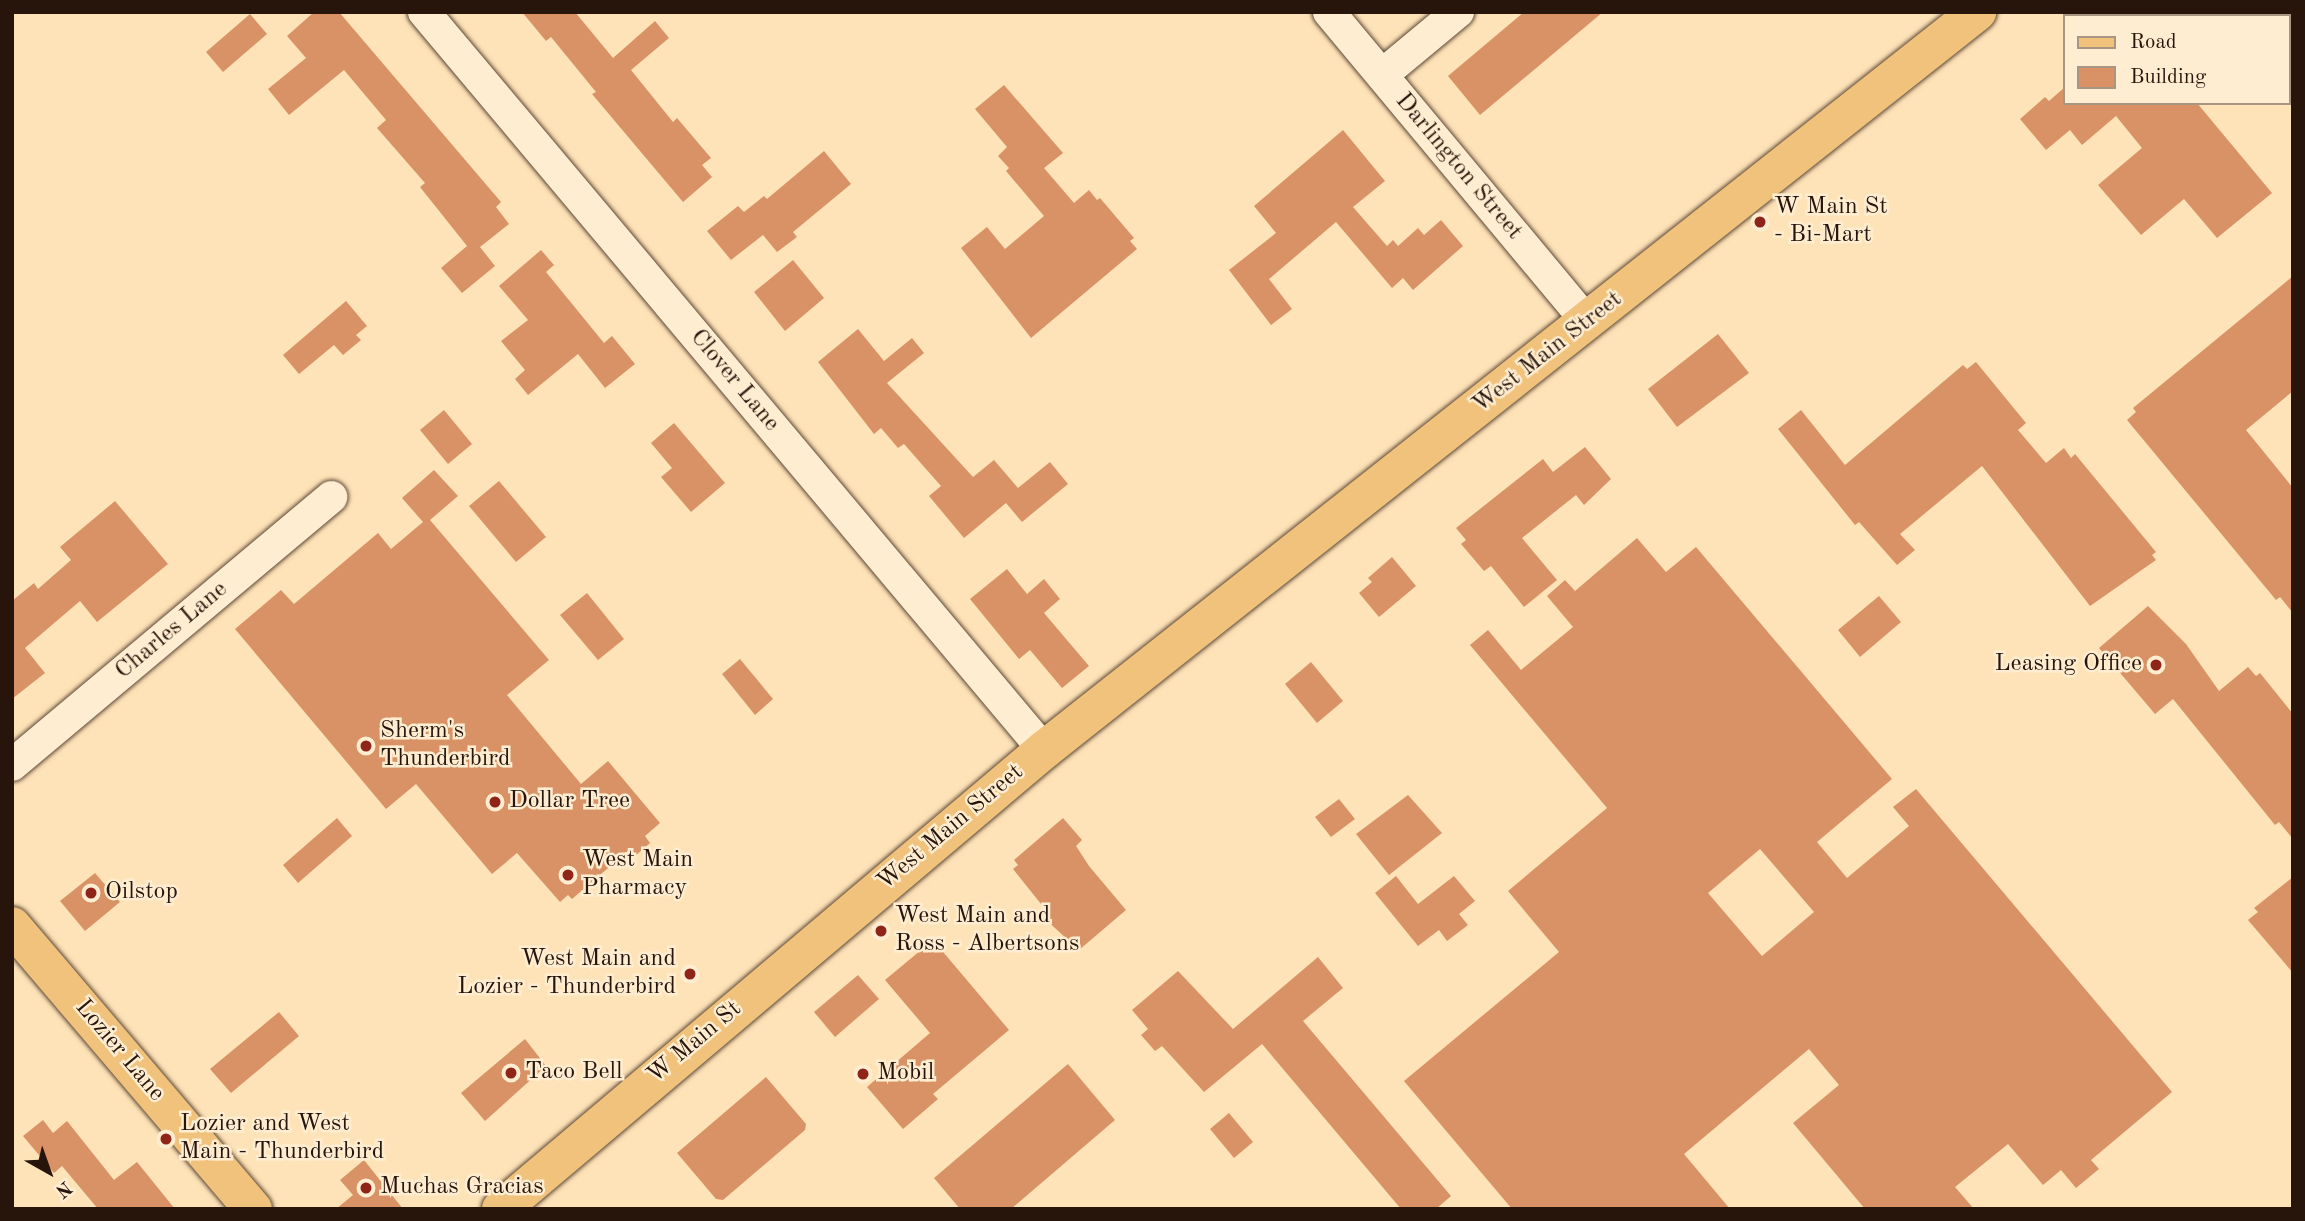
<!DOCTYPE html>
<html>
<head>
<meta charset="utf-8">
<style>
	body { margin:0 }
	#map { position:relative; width:2305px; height:1221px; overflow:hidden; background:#ffe3b8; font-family:"Old Standard TT",serif }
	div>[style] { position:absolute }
	.building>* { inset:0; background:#d89265 }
	.roads { filter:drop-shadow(0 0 2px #5d4836) drop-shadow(0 0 2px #5d4836) }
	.minor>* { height:32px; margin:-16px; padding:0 16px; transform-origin:16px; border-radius:16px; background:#ffedd1 }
	.major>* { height:38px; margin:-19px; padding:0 19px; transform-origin:19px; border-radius:19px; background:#f0c27c }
	.dots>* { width:19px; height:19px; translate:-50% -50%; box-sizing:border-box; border:4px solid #ffedd1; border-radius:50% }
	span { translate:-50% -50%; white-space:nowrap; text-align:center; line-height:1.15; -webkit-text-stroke:5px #ffedd1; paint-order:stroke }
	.street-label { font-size:24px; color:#27140b }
	.poi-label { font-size:24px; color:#27140b }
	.left { translate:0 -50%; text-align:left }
	.right { translate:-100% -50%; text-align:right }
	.frame { position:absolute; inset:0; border:14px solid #27140b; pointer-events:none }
	.legend { position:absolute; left:2063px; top:14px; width:228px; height:91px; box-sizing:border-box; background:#ffedd1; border:2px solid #a99682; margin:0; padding:9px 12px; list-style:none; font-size:21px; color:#27140b }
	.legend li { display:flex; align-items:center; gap:14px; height:35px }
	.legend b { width:35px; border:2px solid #a99682 }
	.north { position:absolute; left:14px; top:1137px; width:70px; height:70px; -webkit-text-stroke:5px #ffedd1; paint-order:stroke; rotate:140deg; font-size:19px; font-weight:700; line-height:28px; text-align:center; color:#27140b }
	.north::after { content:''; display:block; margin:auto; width:24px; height:32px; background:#27140b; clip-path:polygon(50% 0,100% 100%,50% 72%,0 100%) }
</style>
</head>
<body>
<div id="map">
	<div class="building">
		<i style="clip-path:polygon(314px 12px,339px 12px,501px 202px,496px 207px,509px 224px,480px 247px,495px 266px,462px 293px,441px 268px,467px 246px,420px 187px,425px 183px,377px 128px,386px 120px,344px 70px,289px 115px,268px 89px,306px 58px,287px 36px)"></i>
		<i style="clip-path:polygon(522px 12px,575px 12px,613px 58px,655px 21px,669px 38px,631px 70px,673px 122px,677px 118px,711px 158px,702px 165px,712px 177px,683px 202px,592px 94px,596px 92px,551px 37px,546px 41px)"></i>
		<i style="clip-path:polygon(1524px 12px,1603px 12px,1480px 115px,1448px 76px)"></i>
		<i style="clip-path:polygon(250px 14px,267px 34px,223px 72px,206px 52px)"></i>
		<i style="clip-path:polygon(1004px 85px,1063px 153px,1044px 168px,1074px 203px,1089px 190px,1097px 200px,1100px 198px,1134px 238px,1130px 241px,1137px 249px,1031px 338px,961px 248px,987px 227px,1005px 249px,1044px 216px,1006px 171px,1009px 168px,998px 156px,1007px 147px,975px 109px)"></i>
		<i style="clip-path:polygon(2065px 87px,2065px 103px,2197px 103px,2272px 193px,2217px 238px,2184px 199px,2141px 235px,2098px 185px,2142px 148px,2116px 116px,2082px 145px,2070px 130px,2046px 150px,2020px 119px,2045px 97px,2049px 101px)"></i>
		<i style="clip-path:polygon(1343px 130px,1385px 181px,1353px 207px,1387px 246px,1393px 240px,1398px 246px,1418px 228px,1424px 235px,1441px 220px,1463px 246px,1413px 290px,1403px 278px,1392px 288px,1336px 222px,1269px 279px,1292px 309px,1271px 325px,1229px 270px,1276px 233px,1254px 206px)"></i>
		<i style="clip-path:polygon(824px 151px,851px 184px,793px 232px,797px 237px,777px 252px,763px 235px,731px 260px,707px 231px,738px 206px,744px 212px,764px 196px,767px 199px)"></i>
		<i style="clip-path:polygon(541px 250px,554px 265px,546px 272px,604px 343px,612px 336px,635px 364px,605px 388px,578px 354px,528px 395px,515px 379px,525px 370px,501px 341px,528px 320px,499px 286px)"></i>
		<i style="clip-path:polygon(793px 260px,824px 298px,785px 331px,754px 292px)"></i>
		<i style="clip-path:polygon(2293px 276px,2293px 391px,2246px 430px,2293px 488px,2293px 613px,2280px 597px,2276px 600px,2127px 420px,2136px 412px,2133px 408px)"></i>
		<i style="clip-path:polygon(346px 301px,367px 326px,356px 335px,361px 340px,343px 355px,334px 345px,299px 374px,283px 355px)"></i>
		<i style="clip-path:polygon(858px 329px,884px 361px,912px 338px,924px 353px,887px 383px,973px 477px,994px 460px,1018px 488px,1050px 462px,1068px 484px,1022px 522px,1006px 503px,964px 538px,929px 496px,941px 486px,904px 444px,898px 448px,881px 428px,874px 434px,818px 362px)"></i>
		<i style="clip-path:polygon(1718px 334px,1749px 373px,1677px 427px,1648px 389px)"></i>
		<i style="clip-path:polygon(1976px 362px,2026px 423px,2018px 430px,2046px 463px,2064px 448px,2071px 458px,2075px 454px,2156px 552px,2152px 555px,2156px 560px,2090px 606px,1982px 466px,1900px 534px,1915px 550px,1897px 565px,1859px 522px,1855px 525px,1778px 429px,1801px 410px,1845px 465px,1963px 365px,1967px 369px)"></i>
		<i style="clip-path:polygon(444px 410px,472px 444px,448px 464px,420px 430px)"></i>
		<i style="clip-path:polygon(674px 423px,725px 483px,691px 512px,661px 477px,672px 468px,651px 443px)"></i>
		<i style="clip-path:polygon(1585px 447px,1611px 479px,1584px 505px,1576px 495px,1522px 538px,1557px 580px,1524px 607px,1491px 566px,1484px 571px,1461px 544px,1466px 540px,1456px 528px,1543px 459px,1553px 472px)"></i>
		<i style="clip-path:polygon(434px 470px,458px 496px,430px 520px,549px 660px,507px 695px,581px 784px,608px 761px,660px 823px,645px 836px,650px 843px,634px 857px,629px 850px,572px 899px,568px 895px,560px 902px,517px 853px,492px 874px,416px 784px,386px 809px,235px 629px,281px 590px,294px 604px,378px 533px,391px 549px,423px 522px,402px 498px)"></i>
		<i style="clip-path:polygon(499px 481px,546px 537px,516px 562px,469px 506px)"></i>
		<i style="clip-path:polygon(115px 501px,168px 564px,97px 622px,80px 601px,25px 648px,45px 673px,12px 699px,12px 601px,34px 583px,38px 589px,71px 560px,60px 547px)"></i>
		<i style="clip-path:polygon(evenodd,1637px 538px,1666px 572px,1696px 547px,1892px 779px,1817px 842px,1847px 878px,1909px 826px,1893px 807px,1916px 789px,2172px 1092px,2091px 1160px,2099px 1169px,2076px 1188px,2061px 1170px,2043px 1185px,2008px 1144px,1955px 1187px,1974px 1209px,1865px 1209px,1793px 1123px,1839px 1085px,1809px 1049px,1684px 1154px,1730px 1209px,1512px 1209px,1404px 1081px,1559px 952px,1508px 891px,1607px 808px,1470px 645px,1488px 630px,1521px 670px,1573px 627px,1547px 596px,1565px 580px,1575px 591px,1637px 538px,1760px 849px,1814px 912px,1762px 956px,1708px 893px,1760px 849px)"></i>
		<i style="clip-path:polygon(1392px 557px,1416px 586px,1379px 617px,1359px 593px,1372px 582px,1368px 578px)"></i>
		<i style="clip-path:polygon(1007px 569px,1027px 594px,1044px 579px,1060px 599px,1044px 613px,1089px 666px,1062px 688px,1030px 650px,1019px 659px,970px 599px)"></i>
		<i style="clip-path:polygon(587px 593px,624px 639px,598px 660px,560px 615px)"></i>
		<i style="clip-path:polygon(1879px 596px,1901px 622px,1860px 657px,1838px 630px)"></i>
		<i style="clip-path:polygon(2148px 606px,2186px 644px,2219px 691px,2248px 667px,2256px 676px,2260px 673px,2293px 714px,2293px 839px,2279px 822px,2275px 825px,2173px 699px,2155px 714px,2099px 648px)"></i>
		<i style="clip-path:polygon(740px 659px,773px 699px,755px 715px,722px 674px)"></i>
		<i style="clip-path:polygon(1311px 662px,1343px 701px,1317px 723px,1285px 684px)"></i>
		<i style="clip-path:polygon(1408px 795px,1442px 833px,1389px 875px,1356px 834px)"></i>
		<i style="clip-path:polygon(1339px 799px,1355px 819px,1331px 837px,1315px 817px)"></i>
		<i style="clip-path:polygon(337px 818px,352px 836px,298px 883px,283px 865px)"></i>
		<i style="clip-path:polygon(1063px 818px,1082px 840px,1076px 846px,1089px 866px,1126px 910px,1079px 950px,1044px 918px,1049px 914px,1013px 869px,1018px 865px,1014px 860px)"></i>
		<i style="clip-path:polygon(95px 873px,120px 902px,85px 931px,60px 901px)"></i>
		<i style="clip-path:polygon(1396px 876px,1418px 904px,1454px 876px,1475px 901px,1459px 914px,1468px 925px,1447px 941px,1439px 930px,1418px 946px,1375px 893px)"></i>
		<i style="clip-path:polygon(2293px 877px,2293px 973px,2248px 920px,2258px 912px,2254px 908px)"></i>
		<i style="clip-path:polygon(933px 940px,1009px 1030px,933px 1094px,938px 1099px,903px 1129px,867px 1087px,930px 1033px,885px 980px)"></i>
		<i style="clip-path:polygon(1318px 957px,1343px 988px,1303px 1021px,1451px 1196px,1436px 1209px,1401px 1209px,1262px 1044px,1204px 1092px,1162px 1046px,1155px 1051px,1141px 1035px,1148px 1029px,1132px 1010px,1178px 971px,1233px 1029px)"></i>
		<i style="clip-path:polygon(858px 975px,879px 999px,835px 1037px,814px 1012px)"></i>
		<i style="clip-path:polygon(279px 1012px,299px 1036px,231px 1093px,210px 1069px)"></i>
		<i style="clip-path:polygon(525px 1039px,546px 1066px,485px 1121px,461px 1093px)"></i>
		<i style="clip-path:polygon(1068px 1064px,1115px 1120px,1011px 1209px,960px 1209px,934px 1178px)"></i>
		<i style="clip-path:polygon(766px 1077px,806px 1124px,805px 1130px,723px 1200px,716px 1199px,677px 1153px)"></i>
		<i style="clip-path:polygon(1229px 1113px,1253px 1142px,1234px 1158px,1210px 1129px)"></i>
		<i style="clip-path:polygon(43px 1120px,53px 1133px,67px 1121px,114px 1180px,137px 1162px,175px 1209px,98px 1209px,62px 1166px,54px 1173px,23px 1136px)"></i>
		<i style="clip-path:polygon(364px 1160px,403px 1209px,336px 1209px,353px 1195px,340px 1180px)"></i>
	</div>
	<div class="roads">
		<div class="minor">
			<i style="left:424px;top:12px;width:964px;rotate:49.97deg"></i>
			<i style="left:1329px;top:12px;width:403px;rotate:50.2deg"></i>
			<i style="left:1382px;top:75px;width:99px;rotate:-39.7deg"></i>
			<i style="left:12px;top:765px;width:417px;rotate:-40deg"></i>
		</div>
		<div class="major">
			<i style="left:12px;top:926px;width:372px;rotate:49.6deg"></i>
			<i style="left:501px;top:1209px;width:711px;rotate:-40.21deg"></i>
			<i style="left:1044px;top:750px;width:1190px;rotate:-38.34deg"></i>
		</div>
	</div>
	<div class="dots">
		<i style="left:1760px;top:222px;background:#8f2418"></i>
		<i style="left:2156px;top:665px;background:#8f2418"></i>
		<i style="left:366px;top:746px;background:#8f2418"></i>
		<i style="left:495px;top:802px;background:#8f2418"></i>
		<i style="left:568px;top:875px;background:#8f2418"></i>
		<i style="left:91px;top:893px;background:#8f2418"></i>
		<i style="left:881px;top:931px;background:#8f2418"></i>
		<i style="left:690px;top:974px;background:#8f2418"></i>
		<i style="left:511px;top:1073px;background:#8f2418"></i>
		<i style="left:863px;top:1074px;background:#8f2418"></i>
		<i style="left:166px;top:1139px;background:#8f2418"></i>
		<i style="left:366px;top:1188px;background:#8f2418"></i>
	</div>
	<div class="street-label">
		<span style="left:1458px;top:167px;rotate:50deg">Darlington Street</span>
		<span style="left:1548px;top:353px;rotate:-38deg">West Main Street</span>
		<span style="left:734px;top:381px;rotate:50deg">Clover Lane</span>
		<span style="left:172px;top:631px;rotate:-40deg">Charles Lane</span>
		<span style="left:951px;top:828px;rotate:-40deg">West Main Street</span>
		<span style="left:695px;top:1043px;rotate:-40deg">W Main St</span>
		<span style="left:119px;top:1051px;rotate:50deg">Lozier Lane</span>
	</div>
	<div class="poi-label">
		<span class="left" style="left:1774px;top:222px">W Main St<br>- Bi-Mart</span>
		<span class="right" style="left:2142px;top:665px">Leasing Office</span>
		<span class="left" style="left:380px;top:746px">Sherm's<br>Thunderbird</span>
		<span class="left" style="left:509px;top:802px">Dollar Tree</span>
		<span class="left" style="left:582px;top:875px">West Main<br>Pharmacy</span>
		<span class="left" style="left:105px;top:893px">Oilstop</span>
		<span class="left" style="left:895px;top:931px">West Main and<br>Ross - Albertsons</span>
		<span class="right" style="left:676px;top:974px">West Main and<br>Lozier - Thunderbird</span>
		<span class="left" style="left:525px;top:1073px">Taco Bell</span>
		<span class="left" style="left:877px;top:1074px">Mobil</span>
		<span class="left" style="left:180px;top:1139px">Lozier and West<br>Main - Thunderbird</span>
		<span class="left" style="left:380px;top:1188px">Muchas Gracias</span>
	</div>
	<div class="frame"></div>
	<ul class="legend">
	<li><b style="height:9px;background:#f0c27c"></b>Road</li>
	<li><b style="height:19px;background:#d89265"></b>Building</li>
	</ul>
	<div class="north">N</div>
</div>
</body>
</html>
